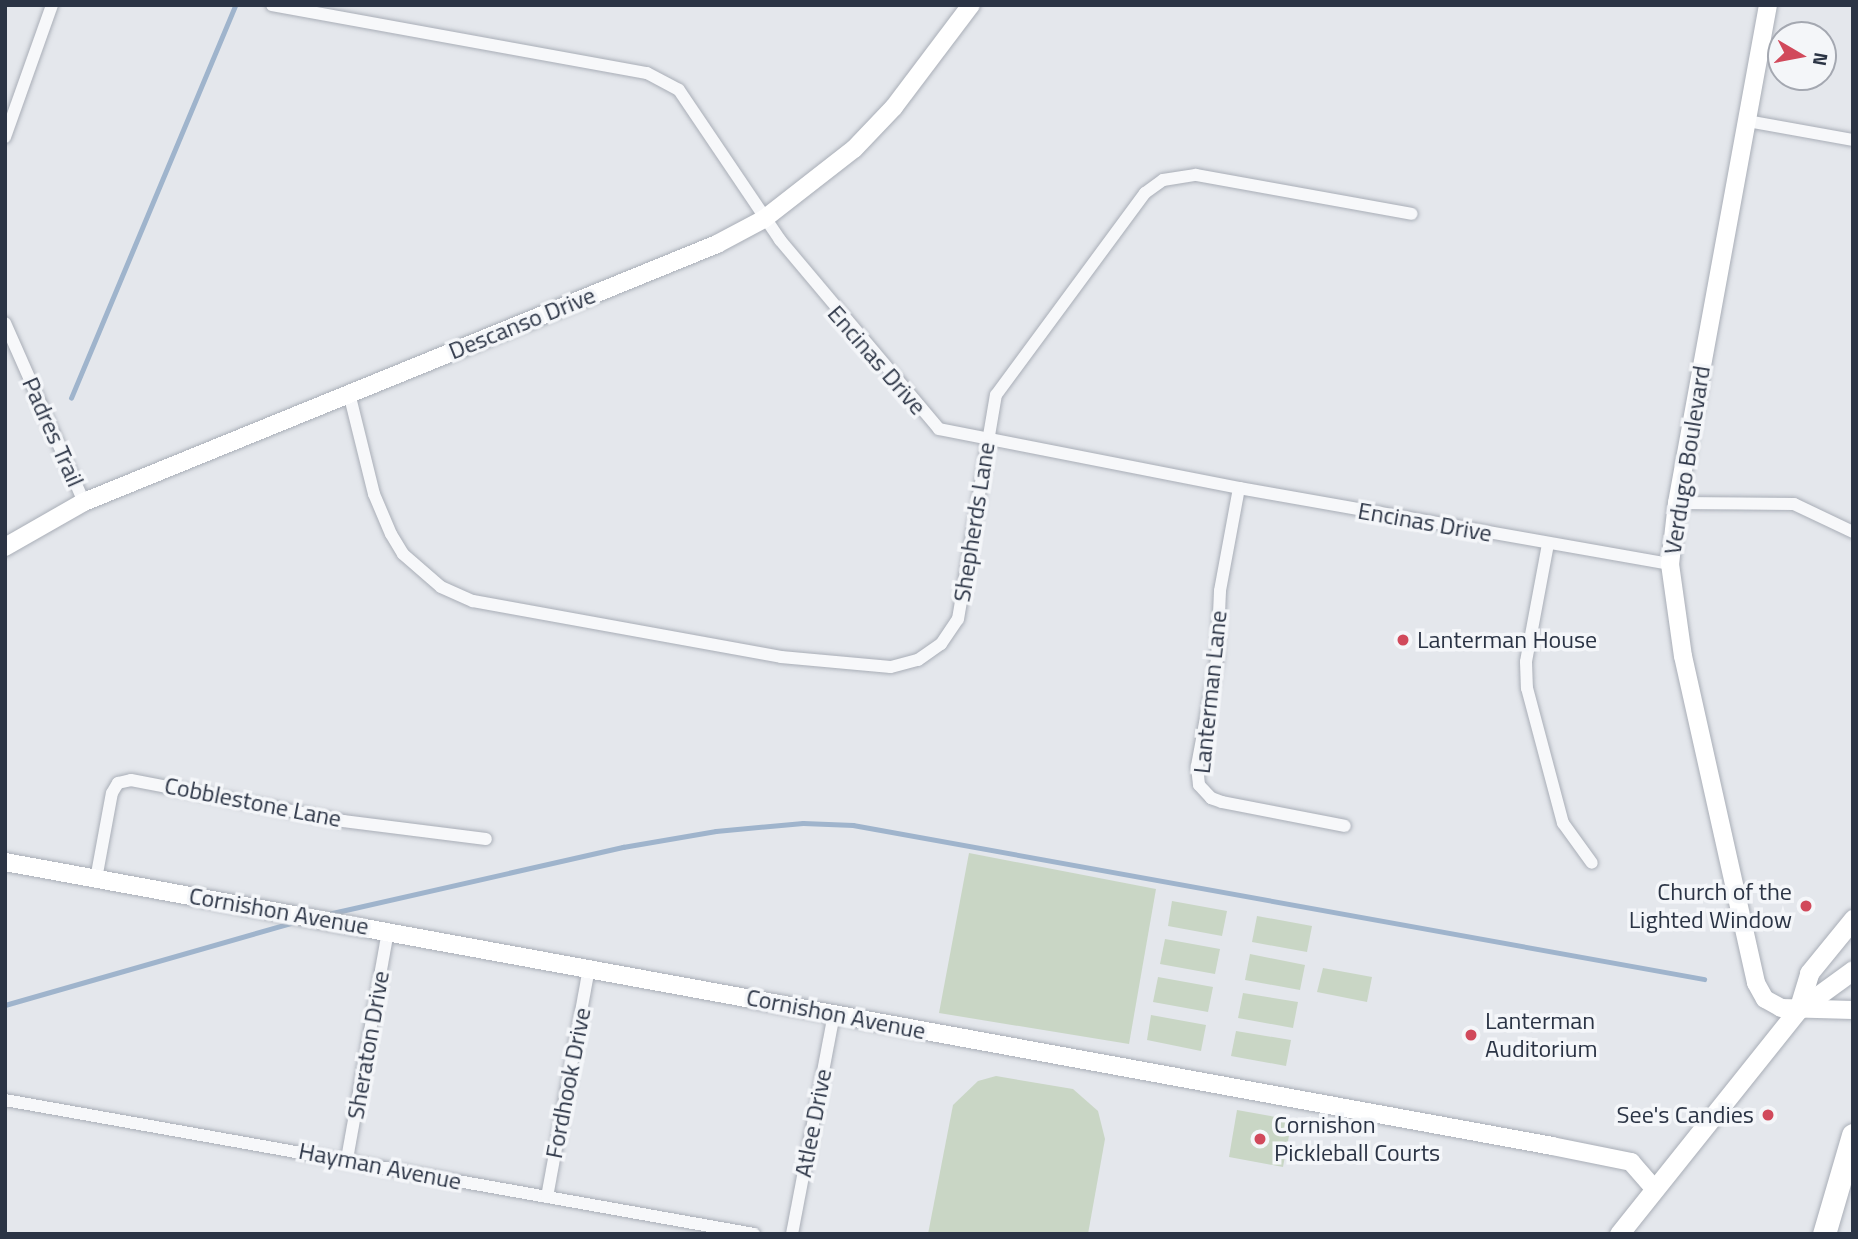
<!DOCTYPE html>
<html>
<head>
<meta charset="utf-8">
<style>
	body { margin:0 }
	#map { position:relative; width:1858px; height:1239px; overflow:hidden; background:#e4e7ec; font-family:"Titillium Web",sans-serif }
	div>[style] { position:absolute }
	.green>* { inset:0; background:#c9d6c5 }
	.stream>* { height:4.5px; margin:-2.25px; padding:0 2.25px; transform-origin:2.25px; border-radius:2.25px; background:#9fb4cc }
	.roads { filter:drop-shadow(0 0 2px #a9aeb7) drop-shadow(0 0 2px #a9aeb7) }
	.street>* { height:12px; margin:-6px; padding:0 6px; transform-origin:6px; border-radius:6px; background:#f7f8fa }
	.secondary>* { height:18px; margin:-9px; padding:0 9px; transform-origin:9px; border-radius:9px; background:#fff }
	.primary>* { height:19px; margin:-9.5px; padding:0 9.5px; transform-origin:9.5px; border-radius:9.5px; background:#fff }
	.highway>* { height:23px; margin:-11.5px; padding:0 11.5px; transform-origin:11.5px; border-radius:11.5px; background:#fff }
	.dots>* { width:19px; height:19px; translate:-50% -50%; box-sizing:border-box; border:4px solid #f4f6f9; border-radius:50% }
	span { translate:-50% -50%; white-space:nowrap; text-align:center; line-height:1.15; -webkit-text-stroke:7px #f4f6f9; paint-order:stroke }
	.street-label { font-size:24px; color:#2b3445 }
	.poi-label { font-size:24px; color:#2b3445 }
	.left { translate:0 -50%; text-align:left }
	.right { translate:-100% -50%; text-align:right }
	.frame { position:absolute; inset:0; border:7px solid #2b3445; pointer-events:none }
	.north { position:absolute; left:1767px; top:21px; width:70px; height:70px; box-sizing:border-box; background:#f4f6f9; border:2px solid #a4a8b1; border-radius:50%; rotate:100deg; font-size:19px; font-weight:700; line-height:28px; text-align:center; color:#2b3445 }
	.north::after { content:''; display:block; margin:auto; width:24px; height:32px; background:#d1495b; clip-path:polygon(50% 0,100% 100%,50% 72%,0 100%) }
</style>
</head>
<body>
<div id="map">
	<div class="green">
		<i style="clip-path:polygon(969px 853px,1156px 889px,1129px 1044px,939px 1013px)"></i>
		<i style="clip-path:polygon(1172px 901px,1227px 911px,1222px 936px,1168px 926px)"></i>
		<i style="clip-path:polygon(1257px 916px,1312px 926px,1307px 952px,1252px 942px)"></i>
		<i style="clip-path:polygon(1165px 939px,1220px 949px,1215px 974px,1160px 964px)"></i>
		<i style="clip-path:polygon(1250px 954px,1305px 965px,1300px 990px,1245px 980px)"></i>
		<i style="clip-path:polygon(1323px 968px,1372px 977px,1367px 1002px,1317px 992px)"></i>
		<i style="clip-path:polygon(1158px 977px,1213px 987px,1208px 1012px,1153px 1002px)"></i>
		<i style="clip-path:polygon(1243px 993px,1298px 1002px,1293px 1028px,1238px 1018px)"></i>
		<i style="clip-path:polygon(1151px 1015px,1206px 1025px,1201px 1051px,1147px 1040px)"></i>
		<i style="clip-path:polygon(1236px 1031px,1291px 1040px,1286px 1066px,1231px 1056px)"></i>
		<i style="clip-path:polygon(996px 1076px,1073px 1089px,1098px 1111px,1105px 1139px,1088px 1234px,928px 1234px,953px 1105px,978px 1081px)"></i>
		<i style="clip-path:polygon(1237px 1110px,1292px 1120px,1283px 1167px,1229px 1157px)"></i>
	</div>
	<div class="stream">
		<i style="left:71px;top:398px;width:426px;rotate:-67.3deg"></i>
		<i style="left:328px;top:914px;width:303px;rotate:-12.8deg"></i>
		<i style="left:623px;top:847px;width:94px;rotate:-9.8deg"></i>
		<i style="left:716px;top:831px;width:87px;rotate:-5.3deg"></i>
		<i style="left:803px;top:823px;width:50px;rotate:2.3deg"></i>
		<i style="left:853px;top:825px;width:865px;rotate:10.26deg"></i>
		<i style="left:5px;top:1005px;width:302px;rotate:-16deg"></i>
	</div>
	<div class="roads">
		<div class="street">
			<i style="left:272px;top:5px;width:381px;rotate:10.3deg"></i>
			<i style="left:647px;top:73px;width:36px;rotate:28deg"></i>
			<i style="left:679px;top:90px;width:181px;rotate:56deg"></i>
			<i style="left:780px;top:240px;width:247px;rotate:49.9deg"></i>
			<i style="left:939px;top:429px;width:306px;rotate:11.1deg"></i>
			<i style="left:1239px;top:488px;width:438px;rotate:10deg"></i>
			<i style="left:1747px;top:121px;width:108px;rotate:10.2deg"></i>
			<i style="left:5px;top:137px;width:140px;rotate:-70.4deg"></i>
			<i style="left:5px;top:323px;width:196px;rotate:66.2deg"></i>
			<i style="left:349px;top:393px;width:104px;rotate:76.1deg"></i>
			<i style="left:374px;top:494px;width:43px;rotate:67deg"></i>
			<i style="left:391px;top:534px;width:23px;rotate:59deg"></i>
			<i style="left:403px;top:554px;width:50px;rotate:41deg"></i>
			<i style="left:441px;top:587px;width:35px;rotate:24deg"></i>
			<i style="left:473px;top:601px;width:313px;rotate:10.3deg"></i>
			<i style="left:781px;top:657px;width:110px;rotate:5.2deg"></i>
			<i style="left:891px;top:667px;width:28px;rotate:-15deg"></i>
			<i style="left:918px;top:660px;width:28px;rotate:-35deg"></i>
			<i style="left:941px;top:644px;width:30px;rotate:-56deg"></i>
			<i style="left:958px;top:619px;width:227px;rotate:-80.4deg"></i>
			<i style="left:996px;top:395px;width:251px;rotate:-53.6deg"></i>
			<i style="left:1145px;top:193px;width:22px;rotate:-36deg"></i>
			<i style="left:1163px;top:180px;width:33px;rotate:-9deg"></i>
			<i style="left:1196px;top:175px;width:219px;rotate:10.2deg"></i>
			<i style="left:1239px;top:488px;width:105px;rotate:100.5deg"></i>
			<i style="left:1220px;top:591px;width:68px;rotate:92.5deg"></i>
			<i style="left:1217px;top:659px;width:109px;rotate:100.6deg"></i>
			<i style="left:1197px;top:766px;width:19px;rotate:84deg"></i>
			<i style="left:1199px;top:785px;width:18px;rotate:47deg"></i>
			<i style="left:1211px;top:798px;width:12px;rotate:20deg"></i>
			<i style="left:1222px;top:802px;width:125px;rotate:11deg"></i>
			<i style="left:1677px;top:503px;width:117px;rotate:0.5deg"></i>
			<i style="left:1794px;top:504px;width:65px;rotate:25.4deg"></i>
			<i style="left:1548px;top:544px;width:120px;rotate:100.6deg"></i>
			<i style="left:1526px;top:662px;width:26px;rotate:88deg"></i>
			<i style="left:1527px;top:688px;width:140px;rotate:75.1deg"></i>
			<i style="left:1563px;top:823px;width:49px;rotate:54.1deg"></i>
			<i style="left:96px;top:879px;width:87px;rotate:-79.5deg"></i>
			<i style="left:112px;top:793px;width:12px;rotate:-59deg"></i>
			<i style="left:118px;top:783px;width:13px;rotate:-13deg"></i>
			<i style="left:131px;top:780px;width:216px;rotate:10.9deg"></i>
			<i style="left:343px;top:821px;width:144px;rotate:7.2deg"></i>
			<i style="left:5px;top:1100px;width:761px;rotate:10.14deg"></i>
			<i style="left:347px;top:1159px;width:232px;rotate:-79.8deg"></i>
			<i style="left:547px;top:1197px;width:232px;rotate:-79.6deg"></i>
			<i style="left:792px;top:1234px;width:225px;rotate:-79.2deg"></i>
		</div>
		<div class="secondary">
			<i style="left:1768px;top:5px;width:506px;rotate:100.36deg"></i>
			<i style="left:1677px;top:503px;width:61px;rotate:96.5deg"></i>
			<i style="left:1670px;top:564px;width:93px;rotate:82deg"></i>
			<i style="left:1683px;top:656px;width:335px;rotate:77.4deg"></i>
			<i style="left:1756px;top:983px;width:18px;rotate:61deg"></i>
			<i style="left:1765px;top:999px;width:18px;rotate:29deg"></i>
			<i style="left:1781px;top:1008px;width:72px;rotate:1.6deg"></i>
			<i style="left:5px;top:547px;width:91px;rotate:-29.7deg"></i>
			<i style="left:84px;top:502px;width:684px;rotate:-22.17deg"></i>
			<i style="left:717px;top:244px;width:53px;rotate:-28deg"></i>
			<i style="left:764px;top:219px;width:114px;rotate:-37.9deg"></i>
			<i style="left:854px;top:149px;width:58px;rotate:-46.4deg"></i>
			<i style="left:894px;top:107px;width:128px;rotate:-53deg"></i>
			<i style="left:5px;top:862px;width:1573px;rotate:10.4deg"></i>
			<i style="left:1552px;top:1146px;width:81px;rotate:11.4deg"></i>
			<i style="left:1631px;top:1162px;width:37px;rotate:49deg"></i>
		</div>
		<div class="primary">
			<i style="left:1798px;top:1010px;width:39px;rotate:-73deg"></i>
			<i style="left:1809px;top:973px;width:70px;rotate:-50.8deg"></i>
			<i style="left:1619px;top:1234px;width:287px;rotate:-51.4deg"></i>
			<i style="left:1798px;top:1010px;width:68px;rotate:-36deg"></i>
		</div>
		<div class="highway">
			<i style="left:1824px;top:1234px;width:103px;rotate:-73.7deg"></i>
		</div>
	</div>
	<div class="dots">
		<i style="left:1403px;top:640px;background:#d1495b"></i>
		<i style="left:1806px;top:906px;background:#d1495b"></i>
		<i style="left:1471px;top:1035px;background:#d1495b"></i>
		<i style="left:1768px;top:1115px;background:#d1495b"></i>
		<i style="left:1260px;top:1139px;background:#d1495b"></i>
	</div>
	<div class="street-label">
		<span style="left:522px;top:323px;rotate:-22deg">Descanso Drive</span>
		<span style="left:877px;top:360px;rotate:49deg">Encinas Drive</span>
		<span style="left:53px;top:432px;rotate:66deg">Padres Trail</span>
		<span style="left:1687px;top:460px;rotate:-81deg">Verdugo Boulevard</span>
		<span style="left:974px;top:522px;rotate:-81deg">Shepherds Lane</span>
		<span style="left:1425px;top:522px;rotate:10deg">Encinas Drive</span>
		<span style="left:1210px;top:692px;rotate:-84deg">Lanterman Lane</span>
		<span style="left:253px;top:802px;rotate:11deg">Cobblestone Lane</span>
		<span style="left:279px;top:911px;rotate:10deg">Cornishon Avenue</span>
		<span style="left:836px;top:1014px;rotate:11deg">Cornishon Avenue</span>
		<span style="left:368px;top:1045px;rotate:-80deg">Sheraton Drive</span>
		<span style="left:568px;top:1083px;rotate:-79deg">Fordhook Drive</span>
		<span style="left:813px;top:1123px;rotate:-79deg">Atlee Drive</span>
		<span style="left:380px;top:1166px;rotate:11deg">Hayman Avenue</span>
	</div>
	<div class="poi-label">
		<span class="left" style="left:1417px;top:640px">Lanterman House</span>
		<span class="right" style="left:1792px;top:906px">Church of the<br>Lighted Window</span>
		<span class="left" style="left:1485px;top:1035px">Lanterman<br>Auditorium</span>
		<span class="right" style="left:1754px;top:1115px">See's Candies</span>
		<span class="left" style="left:1274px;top:1139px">Cornishon<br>Pickleball Courts</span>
	</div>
	<div class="frame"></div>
	<div class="north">N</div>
</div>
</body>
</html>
